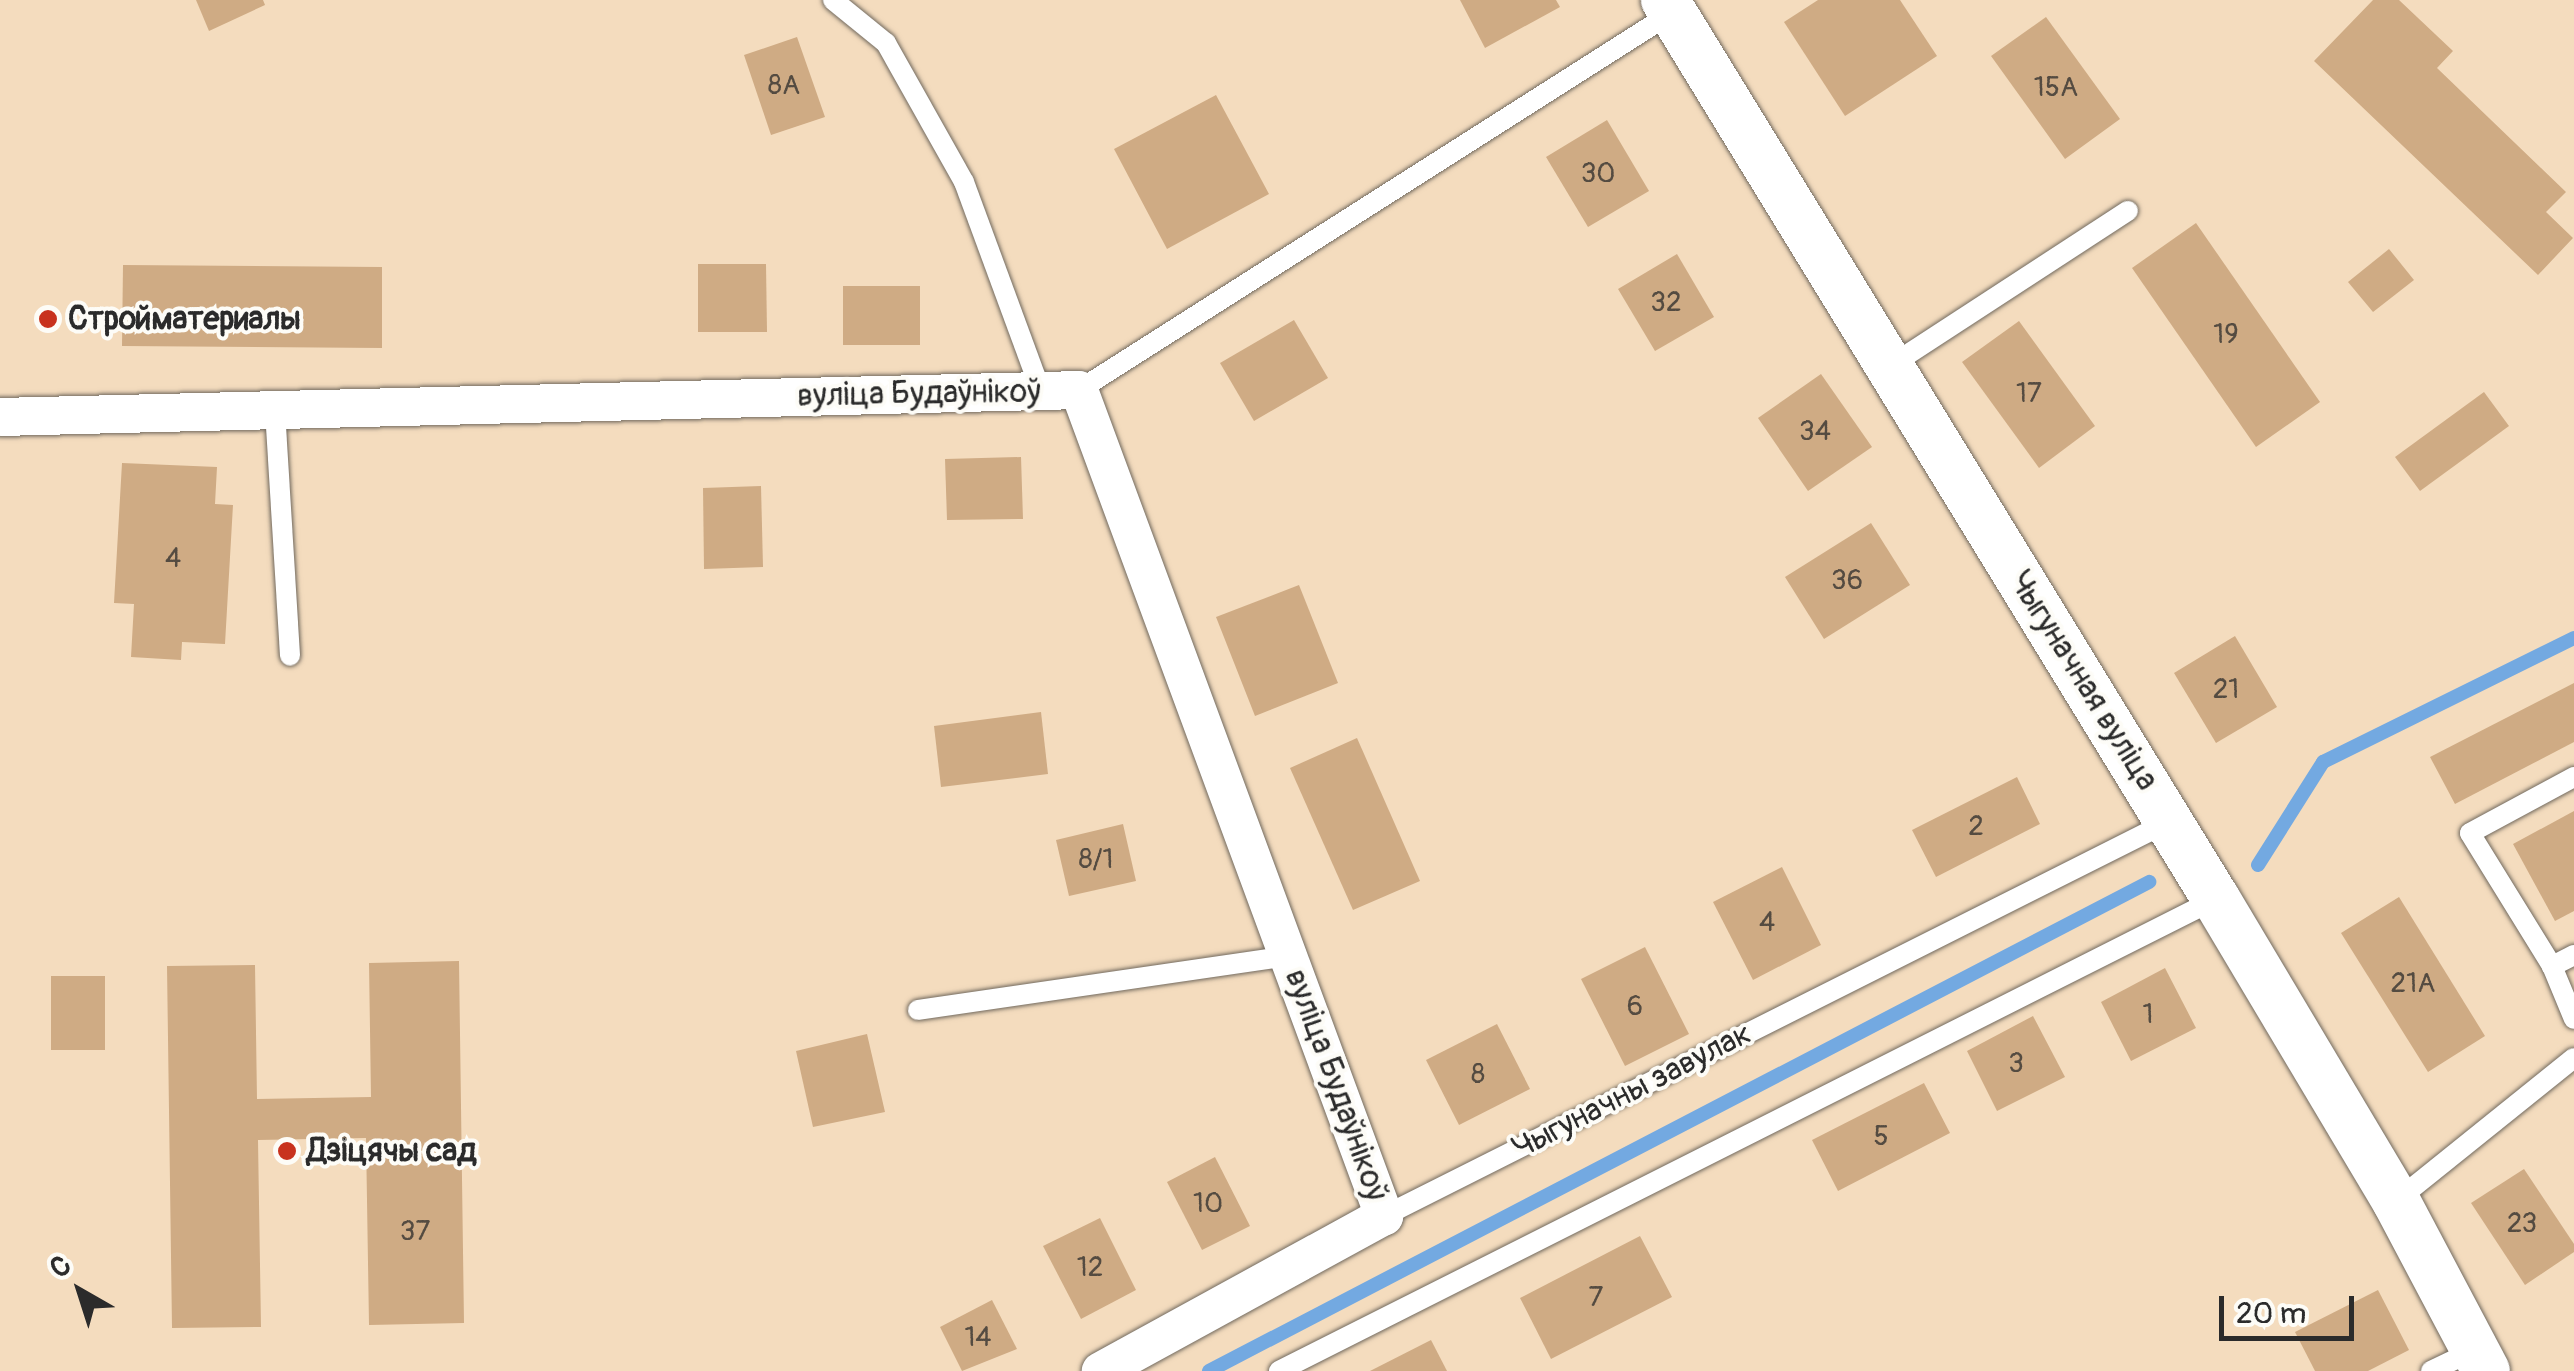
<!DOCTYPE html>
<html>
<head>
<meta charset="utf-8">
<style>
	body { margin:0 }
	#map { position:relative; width:2574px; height:1371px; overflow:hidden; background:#f4dcbe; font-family:Pangolin,sans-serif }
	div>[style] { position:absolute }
	.stream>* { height:14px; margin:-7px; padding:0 7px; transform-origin:7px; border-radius:7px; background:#73a9e1 }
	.building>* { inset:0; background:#cfab84 }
	.roads { filter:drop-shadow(0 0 2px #71695e) drop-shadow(0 0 2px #71695e) }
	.service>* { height:20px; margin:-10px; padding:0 10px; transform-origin:10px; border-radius:10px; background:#fff }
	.minor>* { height:38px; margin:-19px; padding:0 19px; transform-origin:19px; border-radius:19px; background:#fff }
	.tertiary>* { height:48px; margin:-24px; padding:0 24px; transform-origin:24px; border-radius:24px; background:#fff }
	.dots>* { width:28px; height:28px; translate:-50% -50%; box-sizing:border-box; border:5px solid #fdfcf7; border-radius:50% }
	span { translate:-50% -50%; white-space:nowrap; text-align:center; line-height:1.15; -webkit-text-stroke:8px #fdfcf7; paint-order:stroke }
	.number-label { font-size:28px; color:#544b41 }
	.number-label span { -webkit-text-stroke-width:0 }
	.poi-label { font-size:32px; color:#2b2b2b; font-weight:700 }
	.left { translate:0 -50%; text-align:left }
	.street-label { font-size:32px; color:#2b2b2b }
	.north { position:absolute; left:30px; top:1241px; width:100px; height:100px; -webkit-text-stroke:8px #fdfcf7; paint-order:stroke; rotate:321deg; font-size:28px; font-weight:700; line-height:40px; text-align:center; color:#2b2b2b }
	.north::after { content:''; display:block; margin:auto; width:35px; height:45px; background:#2b2b2b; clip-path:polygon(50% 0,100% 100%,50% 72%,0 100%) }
	.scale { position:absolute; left:2219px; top:1296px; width:135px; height:45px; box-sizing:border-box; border:5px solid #2b2b2b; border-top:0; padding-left:12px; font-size:30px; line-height:35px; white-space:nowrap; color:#2b2b2b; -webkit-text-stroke:8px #fdfcf7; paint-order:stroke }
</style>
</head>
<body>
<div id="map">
	<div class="stream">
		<i style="left:2258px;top:865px;width:122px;rotate:-57.7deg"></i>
		<i style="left:2323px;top:762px;width:280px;rotate:-26.3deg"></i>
		<i style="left:1209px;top:1371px;width:1060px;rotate:-27.48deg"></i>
	</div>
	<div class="building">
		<i style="clip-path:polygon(196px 0,263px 0,265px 5px,209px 31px)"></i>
		<i style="clip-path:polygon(1460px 0,1556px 0,1560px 7px,1485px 48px)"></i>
		<i style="clip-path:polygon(1818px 0,1900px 0,1937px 56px,1845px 116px,1784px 22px)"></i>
		<i style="clip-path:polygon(2373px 0,2399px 0,2453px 51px,2437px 68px,2566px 192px,2546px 212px,2573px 238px,2538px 275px,2314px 61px)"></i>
		<i style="clip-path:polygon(2046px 17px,2120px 119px,2065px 159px,1991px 56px)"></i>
		<i style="clip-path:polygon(797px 37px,825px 117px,771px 135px,744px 55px)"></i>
		<i style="clip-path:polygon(1216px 95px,1269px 194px,1167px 249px,1114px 149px)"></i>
		<i style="clip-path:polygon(1607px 120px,1649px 191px,1588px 227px,1546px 157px)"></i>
		<i style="clip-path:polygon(2196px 223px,2320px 402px,2256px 447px,2132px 268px)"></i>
		<i style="clip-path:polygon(2389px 249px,2414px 280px,2373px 312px,2348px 282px)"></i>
		<i style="clip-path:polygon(1677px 254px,1714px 317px,1655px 351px,1618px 289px)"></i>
		<i style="clip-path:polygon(698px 264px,766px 264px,767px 332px,698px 332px)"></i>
		<i style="clip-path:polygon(123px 265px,382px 267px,382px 348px,122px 346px)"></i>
		<i style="clip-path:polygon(843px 286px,920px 286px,920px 345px,843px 345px)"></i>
		<i style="clip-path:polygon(1294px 320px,1328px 378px,1254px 421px,1220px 363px)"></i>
		<i style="clip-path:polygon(2019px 321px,2095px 426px,2039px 468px,1962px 362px)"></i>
		<i style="clip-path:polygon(1821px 374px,1872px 447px,1808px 491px,1758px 418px)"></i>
		<i style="clip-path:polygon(2484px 392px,2509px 426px,2420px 491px,2395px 457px)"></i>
		<i style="clip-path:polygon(1021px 457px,1023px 519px,947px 520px,945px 459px)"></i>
		<i style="clip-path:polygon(122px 463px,217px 467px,215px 504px,233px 505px,225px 644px,182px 642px,181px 660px,131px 657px,134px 604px,114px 603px)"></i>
		<i style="clip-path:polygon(761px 486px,763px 567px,704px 569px,703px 488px)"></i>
		<i style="clip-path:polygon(1871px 523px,1910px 585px,1824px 639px,1785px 577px)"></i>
		<i style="clip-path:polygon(1299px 585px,1338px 683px,1255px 716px,1216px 617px)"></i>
		<i style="clip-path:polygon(2235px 636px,2277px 707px,2216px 743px,2174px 673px)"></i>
		<i style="clip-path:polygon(2574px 683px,2574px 742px,2455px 804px,2430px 757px)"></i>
		<i style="clip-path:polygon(1041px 712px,1048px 774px,941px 787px,934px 726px)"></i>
		<i style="clip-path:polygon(1357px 738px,1420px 881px,1353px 910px,1290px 768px)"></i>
		<i style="clip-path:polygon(2017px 777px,2040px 824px,1936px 877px,1912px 830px)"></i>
		<i style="clip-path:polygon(2574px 811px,2574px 911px,2555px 921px,2513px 844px)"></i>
		<i style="clip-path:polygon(1123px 824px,1136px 881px,1069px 896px,1056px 840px)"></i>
		<i style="clip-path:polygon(1782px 867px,1821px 945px,1753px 980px,1713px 902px)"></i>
		<i style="clip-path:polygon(2399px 897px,2485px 1036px,2428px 1072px,2341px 933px)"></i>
		<i style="clip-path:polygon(1645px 947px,1689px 1034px,1625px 1066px,1581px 979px)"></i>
		<i style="clip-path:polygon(459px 961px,464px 1323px,369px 1325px,366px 1138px,258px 1140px,261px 1327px,172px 1328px,167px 966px,255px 965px,257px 1099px,371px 1097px,369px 963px)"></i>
		<i style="clip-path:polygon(2165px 968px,2196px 1028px,2131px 1061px,2101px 1002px)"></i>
		<i style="clip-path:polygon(51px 976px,105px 976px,105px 1050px,51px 1050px)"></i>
		<i style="clip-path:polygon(2033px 1016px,2065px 1077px,1997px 1111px,1967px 1051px)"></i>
		<i style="clip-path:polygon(1497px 1024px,1530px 1089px,1459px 1125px,1426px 1060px)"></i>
		<i style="clip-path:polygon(867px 1034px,885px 1112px,813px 1127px,796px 1051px)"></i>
		<i style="clip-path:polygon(1924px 1083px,1950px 1133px,1838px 1191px,1812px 1140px)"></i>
		<i style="clip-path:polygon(1215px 1157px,1250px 1226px,1202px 1250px,1167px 1182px)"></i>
		<i style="clip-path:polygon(2524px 1169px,2574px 1244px,2574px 1252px,2525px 1285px,2471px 1203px)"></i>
		<i style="clip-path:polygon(1100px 1218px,1136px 1290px,1081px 1319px,1043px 1246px)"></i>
		<i style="clip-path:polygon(1640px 1236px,1672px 1297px,1551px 1359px,1520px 1298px)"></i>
		<i style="clip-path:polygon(2378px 1290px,2409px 1350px,2368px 1371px,2315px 1371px,2295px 1332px)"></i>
		<i style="clip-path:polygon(992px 1300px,1017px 1349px,962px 1371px,940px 1327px)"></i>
		<i style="clip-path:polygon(1431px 1340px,1447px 1371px,1370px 1371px)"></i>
	</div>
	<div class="roads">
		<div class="service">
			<i style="left:833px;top:0;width:68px;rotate:39.1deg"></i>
			<i style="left:886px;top:43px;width:159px;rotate:60.7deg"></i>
			<i style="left:964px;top:182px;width:223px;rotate:69.8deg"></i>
			<i style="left:1890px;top:366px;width:284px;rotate:-33.1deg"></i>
			<i style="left:1079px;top:390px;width:704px;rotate:-32.47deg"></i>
			<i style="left:275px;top:410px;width:246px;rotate:86.5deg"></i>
			<i style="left:2574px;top:955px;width:25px;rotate:153deg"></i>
			<i style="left:2552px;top:966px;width:57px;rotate:67.5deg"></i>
			<i style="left:2552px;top:966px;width:156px;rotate:-121.7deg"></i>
			<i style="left:2470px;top:833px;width:118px;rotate:-28.3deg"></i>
			<i style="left:918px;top:1010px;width:374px;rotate:-8.3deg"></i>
			<i style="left:2396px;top:1201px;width:228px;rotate:-38.8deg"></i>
			<i style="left:1384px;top:1216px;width:877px;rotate:-26.68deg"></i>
			<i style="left:1279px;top:1371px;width:1049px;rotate:-26.74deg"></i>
			<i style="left:2431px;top:1371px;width:49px;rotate:-25.5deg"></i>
		</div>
		<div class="minor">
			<i style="left:0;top:417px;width:1079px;rotate:-1.43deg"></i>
			<i style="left:1079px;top:390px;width:881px;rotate:69.73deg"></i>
			<i style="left:1384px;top:1216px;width:323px;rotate:151.3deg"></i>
		</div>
		<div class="tertiary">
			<i style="left:1665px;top:0;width:1054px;rotate:58.5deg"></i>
			<i style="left:2216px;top:899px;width:352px;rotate:59.2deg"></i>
			<i style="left:2396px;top:1201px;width:192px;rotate:62.1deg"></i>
		</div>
	</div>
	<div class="dots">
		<i style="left:48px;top:319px;background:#c8321e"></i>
		<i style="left:287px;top:1151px;background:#c8321e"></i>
	</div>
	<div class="number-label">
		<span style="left:784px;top:86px">8А</span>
		<span style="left:2056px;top:88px">15А</span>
		<span style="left:1598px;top:174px">30</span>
		<span style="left:1666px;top:303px">32</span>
		<span style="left:2226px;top:335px">19</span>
		<span style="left:2029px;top:394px">17</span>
		<span style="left:1815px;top:432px">34</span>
		<span style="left:173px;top:559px">4</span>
		<span style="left:1847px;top:581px">36</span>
		<span style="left:2226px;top:690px">21</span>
		<span style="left:1976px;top:827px">2</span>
		<span style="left:1096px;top:860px">8/1</span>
		<span style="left:1767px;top:923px">4</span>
		<span style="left:2413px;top:984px">21А</span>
		<span style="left:1635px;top:1007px">6</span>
		<span style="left:2148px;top:1015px">1</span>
		<span style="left:2016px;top:1064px">3</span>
		<span style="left:1478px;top:1075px">8</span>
		<span style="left:1881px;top:1137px">5</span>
		<span style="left:1208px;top:1204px">10</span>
		<span style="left:2522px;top:1224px">23</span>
		<span style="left:415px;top:1232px">37</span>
		<span style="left:1090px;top:1268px">12</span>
		<span style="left:1596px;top:1298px">7</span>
		<span style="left:978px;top:1338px">14</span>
	</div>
	<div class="poi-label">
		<span class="left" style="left:68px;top:319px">Стройматериалы</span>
		<span class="left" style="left:307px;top:1151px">Дзіцячы сад</span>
	</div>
	<div class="street-label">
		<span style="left:919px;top:394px;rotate:-1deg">вуліца Будаўнікоў</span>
		<span style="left:2083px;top:681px;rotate:58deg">Чыгуначная вуліца</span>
		<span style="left:1336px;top:1085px;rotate:70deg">вуліца Будаўнікоў</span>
		<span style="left:1632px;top:1091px;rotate:-27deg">Чыгуначны завулак</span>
	</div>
	<div class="north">С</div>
	<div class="scale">20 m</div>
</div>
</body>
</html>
